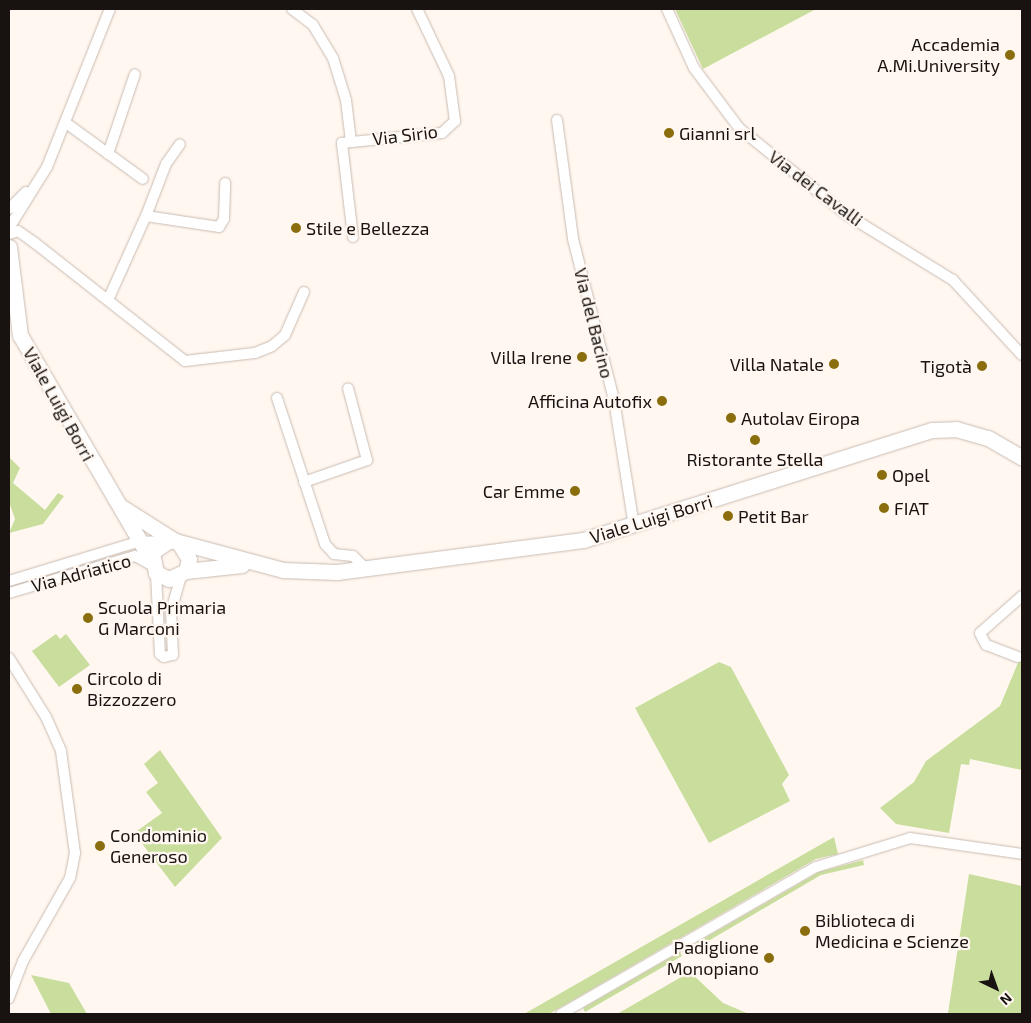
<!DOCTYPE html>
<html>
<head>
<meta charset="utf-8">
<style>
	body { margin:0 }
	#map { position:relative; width:1031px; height:1023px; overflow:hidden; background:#fff7f0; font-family:"Exo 2",sans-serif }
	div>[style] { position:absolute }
	.green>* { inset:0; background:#c9de9d }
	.roads { filter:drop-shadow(0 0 1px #c9bbb1) drop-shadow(0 0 1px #c9bbb1) }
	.minor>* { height:10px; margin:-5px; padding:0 5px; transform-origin:5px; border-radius:5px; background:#fff }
	.secondary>* { height:15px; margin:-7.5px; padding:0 7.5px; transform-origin:7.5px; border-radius:7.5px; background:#fff }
	.dots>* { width:14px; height:14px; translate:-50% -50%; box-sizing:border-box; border:2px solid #fff7f0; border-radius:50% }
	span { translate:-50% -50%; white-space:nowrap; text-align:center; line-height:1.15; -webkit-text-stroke:4.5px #fff7f0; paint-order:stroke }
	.poi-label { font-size:18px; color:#181310 }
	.right { translate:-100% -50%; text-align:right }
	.left { translate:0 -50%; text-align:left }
	.street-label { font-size:18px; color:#181310 }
	.frame { position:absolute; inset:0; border:10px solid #181310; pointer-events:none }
	.north { position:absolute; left:971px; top:963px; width:50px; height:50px; -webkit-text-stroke:4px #fff7f0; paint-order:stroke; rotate:138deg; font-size:14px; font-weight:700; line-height:20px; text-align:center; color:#181310 }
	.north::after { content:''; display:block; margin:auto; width:18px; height:22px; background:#181310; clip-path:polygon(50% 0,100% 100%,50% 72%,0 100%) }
</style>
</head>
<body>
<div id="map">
	<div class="green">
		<i style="clip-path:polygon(675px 9px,816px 9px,703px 69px)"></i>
		<i style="clip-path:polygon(9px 457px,20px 468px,13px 483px,45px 510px,58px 493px,64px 496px,43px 524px,9px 533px,15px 519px,9px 502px)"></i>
		<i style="clip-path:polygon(56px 634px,60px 639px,66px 634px,90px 665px,59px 687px,32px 651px)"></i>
		<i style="clip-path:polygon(1022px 653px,1022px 770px,970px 759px,969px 765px,961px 764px,949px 833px,896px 824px,880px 808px,914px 782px,926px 761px,1000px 706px)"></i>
		<i style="clip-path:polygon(719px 662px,731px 667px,789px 775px,782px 784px,790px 801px,709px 843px,635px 708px)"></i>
		<i style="clip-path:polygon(160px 750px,222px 838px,175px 887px,134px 833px,162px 813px,146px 792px,158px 783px,144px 764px)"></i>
		<i style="clip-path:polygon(834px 837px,838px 854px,816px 859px,549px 1014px,524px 1014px)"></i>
		<i style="clip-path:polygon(863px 860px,864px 865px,821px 875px,698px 947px,696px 943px,819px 872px)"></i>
		<i style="clip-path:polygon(969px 874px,1022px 886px,1022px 1014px,948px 1013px)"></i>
		<i style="clip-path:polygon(680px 952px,682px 956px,585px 1012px,583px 1008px)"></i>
		<i style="clip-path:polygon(690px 972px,723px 1003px,749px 1014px,617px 1014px)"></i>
		<i style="clip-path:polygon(31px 975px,69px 983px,87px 1014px,51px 1014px)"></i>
	</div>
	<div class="roads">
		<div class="minor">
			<i style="left:292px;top:9px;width:26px;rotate:37deg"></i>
			<i style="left:313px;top:25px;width:39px;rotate:59deg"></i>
			<i style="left:333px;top:58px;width:44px;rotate:72.8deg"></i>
			<i style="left:346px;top:100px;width:42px;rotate:83.2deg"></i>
			<i style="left:667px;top:9px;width:65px;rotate:65.4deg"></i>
			<i style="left:694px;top:68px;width:75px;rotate:53.1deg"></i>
			<i style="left:739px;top:128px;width:139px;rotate:38.9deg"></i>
			<i style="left:847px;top:215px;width:124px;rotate:31.5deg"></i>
			<i style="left:953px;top:280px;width:102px;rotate:47.4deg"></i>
			<i style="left:557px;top:120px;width:120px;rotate:82.3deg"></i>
			<i style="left:573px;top:239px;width:166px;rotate:75.7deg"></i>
			<i style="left:614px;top:400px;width:128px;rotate:81deg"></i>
			<i style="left:66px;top:123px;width:95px;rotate:36deg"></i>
			<i style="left:108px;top:154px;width:84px;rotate:-71.4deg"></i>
			<i style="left:9px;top:209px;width:24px;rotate:-45deg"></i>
			<i style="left:146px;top:216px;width:56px;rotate:-69deg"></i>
			<i style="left:166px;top:164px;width:24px;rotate:-55deg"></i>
			<i style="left:9px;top:228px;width:72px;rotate:-58.1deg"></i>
			<i style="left:47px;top:167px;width:170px;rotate:-68.3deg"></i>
			<i style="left:9px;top:234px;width:9px;rotate:-18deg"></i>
			<i style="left:18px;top:231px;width:21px;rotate:35deg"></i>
			<i style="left:35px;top:243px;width:191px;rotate:38.2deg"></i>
			<i style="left:185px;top:361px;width:70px;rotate:-6.5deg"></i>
			<i style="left:255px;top:353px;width:18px;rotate:-22deg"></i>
			<i style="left:272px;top:346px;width:17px;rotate:-40deg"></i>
			<i style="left:285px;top:335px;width:47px;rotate:-66.2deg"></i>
			<i style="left:353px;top:237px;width:95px;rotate:-96.7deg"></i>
			<i style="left:342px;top:143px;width:100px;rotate:-5.7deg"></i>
			<i style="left:442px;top:133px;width:18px;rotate:-43deg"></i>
			<i style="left:455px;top:121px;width:45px;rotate:-97.6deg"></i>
			<i style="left:449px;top:76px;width:74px;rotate:-115.5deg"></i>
			<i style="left:108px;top:300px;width:92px;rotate:-65.7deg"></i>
			<i style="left:146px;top:216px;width:74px;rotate:8.6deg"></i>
			<i style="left:219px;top:227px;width:9px;rotate:-58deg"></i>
			<i style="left:224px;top:219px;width:36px;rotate:-88deg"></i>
			<i style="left:277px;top:398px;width:154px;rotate:71.8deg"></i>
			<i style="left:325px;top:544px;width:13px;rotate:48deg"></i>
			<i style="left:334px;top:554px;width:19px;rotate:6deg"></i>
			<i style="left:353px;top:556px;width:16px;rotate:45deg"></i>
			<i style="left:304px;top:482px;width:67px;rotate:-19.2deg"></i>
			<i style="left:367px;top:460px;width:74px;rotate:-104.8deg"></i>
			<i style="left:156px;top:573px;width:81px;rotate:87.2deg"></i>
			<i style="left:160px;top:654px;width:5px;rotate:37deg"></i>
			<i style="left:164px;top:657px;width:9px;rotate:-13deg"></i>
			<i style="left:173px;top:655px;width:44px;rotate:-92.6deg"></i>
			<i style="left:171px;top:611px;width:37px;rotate:-74deg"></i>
			<i style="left:9px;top:581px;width:134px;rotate:-16.9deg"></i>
			<i style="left:137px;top:542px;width:27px;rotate:-2deg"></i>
			<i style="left:9px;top:593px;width:131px;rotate:-16.4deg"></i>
			<i style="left:135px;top:556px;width:18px;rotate:29deg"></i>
			<i style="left:1018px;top:657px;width:34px;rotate:-159deg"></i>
			<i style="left:986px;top:645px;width:13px;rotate:-117deg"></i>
			<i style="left:980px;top:633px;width:56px;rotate:-41.4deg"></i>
			<i style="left:9px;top:658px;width:70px;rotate:57.9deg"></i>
			<i style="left:46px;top:717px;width:37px;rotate:66deg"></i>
			<i style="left:61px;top:751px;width:103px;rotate:82.2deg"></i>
			<i style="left:75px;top:853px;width:25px;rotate:101deg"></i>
			<i style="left:70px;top:878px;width:95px;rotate:119.5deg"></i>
			<i style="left:23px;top:961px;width:40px;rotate:111deg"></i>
			<i style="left:561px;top:1014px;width:294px;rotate:-30deg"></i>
			<i style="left:816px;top:867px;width:98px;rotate:-17.1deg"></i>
			<i style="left:910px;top:838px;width:113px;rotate:8.1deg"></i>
		</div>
		<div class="secondary">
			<i style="left:9px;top:247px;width:89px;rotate:82.9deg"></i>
			<i style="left:20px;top:335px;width:260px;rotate:59.8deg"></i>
			<i style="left:120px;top:506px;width:65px;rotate:32.5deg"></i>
			<i style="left:179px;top:543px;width:19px;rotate:58deg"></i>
			<i style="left:189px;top:559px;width:12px;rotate:104deg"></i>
			<i style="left:186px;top:571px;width:19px;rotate:155deg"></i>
			<i style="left:169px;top:579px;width:14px;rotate:-155deg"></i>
			<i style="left:156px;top:573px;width:21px;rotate:-101deg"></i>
			<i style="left:152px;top:552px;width:22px;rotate:-34deg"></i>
			<i style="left:170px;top:540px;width:5px;rotate:11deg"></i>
			<i style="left:175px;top:541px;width:112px;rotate:15deg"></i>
			<i style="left:283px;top:570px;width:54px;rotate:2.1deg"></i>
			<i style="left:337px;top:572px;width:248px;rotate:-7.4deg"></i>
			<i style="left:583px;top:540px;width:366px;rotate:-17.5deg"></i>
			<i style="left:932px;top:430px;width:24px;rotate:-2deg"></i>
			<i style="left:956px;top:429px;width:33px;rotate:16deg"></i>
			<i style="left:988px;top:438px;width:39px;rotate:30deg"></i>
			<i style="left:186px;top:571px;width:56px;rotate:-6.1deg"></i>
		</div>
	</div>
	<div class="dots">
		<i style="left:1010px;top:55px;background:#8a6d0d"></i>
		<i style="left:669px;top:133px;background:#8a6d0d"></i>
		<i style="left:296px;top:228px;background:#8a6d0d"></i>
		<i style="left:582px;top:357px;background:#8a6d0d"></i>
		<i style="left:834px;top:364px;background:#8a6d0d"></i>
		<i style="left:982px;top:366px;background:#8a6d0d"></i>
		<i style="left:662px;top:401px;background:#8a6d0d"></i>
		<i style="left:731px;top:418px;background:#8a6d0d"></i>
		<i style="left:755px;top:440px;background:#8a6d0d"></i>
		<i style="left:882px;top:475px;background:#8a6d0d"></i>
		<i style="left:575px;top:491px;background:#8a6d0d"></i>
		<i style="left:884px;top:508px;background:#8a6d0d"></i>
		<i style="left:728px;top:516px;background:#8a6d0d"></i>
		<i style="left:88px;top:618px;background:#8a6d0d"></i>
		<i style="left:77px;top:689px;background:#8a6d0d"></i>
		<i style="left:100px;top:846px;background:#8a6d0d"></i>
		<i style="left:805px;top:931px;background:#8a6d0d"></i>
		<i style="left:769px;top:958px;background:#8a6d0d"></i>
	</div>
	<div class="poi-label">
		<span class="right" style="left:1000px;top:55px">Accademia<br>A.Mi.University</span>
		<span class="left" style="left:679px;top:133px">Gianni srl</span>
		<span class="left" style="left:306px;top:228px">Stile e Bellezza</span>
		<span class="right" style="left:572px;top:357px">Villa Irene</span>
		<span class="right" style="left:824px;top:364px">Villa Natale</span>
		<span class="right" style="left:972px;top:366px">Tigotà</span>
		<span class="right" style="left:652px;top:401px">Afficina Autofix</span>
		<span class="left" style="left:741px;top:418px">Autolav Eiropa</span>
		<span style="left:755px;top:459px">Ristorante Stella</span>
		<span class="left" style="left:892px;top:475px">Opel</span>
		<span class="right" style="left:565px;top:491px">Car Emme</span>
		<span class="left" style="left:894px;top:508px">FIAT</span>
		<span class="left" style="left:738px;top:516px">Petit Bar</span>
		<span class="left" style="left:98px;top:618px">Scuola Primaria<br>G Marconi</span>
		<span class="left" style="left:87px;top:689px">Circolo di<br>Bizzozzero</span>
		<span class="left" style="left:110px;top:846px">Condominio<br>Generoso</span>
		<span class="left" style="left:815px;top:931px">Biblioteca di<br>Medicina e Scienze</span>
		<span class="right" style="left:759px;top:958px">Padiglione<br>Monopiano</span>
	</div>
	<div class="street-label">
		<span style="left:405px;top:135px;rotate:-7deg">Via Sirio</span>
		<span style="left:816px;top:188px;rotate:37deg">Via dei Cavalli</span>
		<span style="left:594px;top:323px;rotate:76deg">Via del Bacino</span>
		<span style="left:59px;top:404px;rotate:61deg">Viale Luigi Borri</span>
		<span style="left:651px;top:519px;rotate:-17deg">Viale Luigi Borri</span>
		<span style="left:81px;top:573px;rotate:-15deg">Via Adriatico</span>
	</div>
	<div class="frame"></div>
	<div class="north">N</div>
</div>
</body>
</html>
